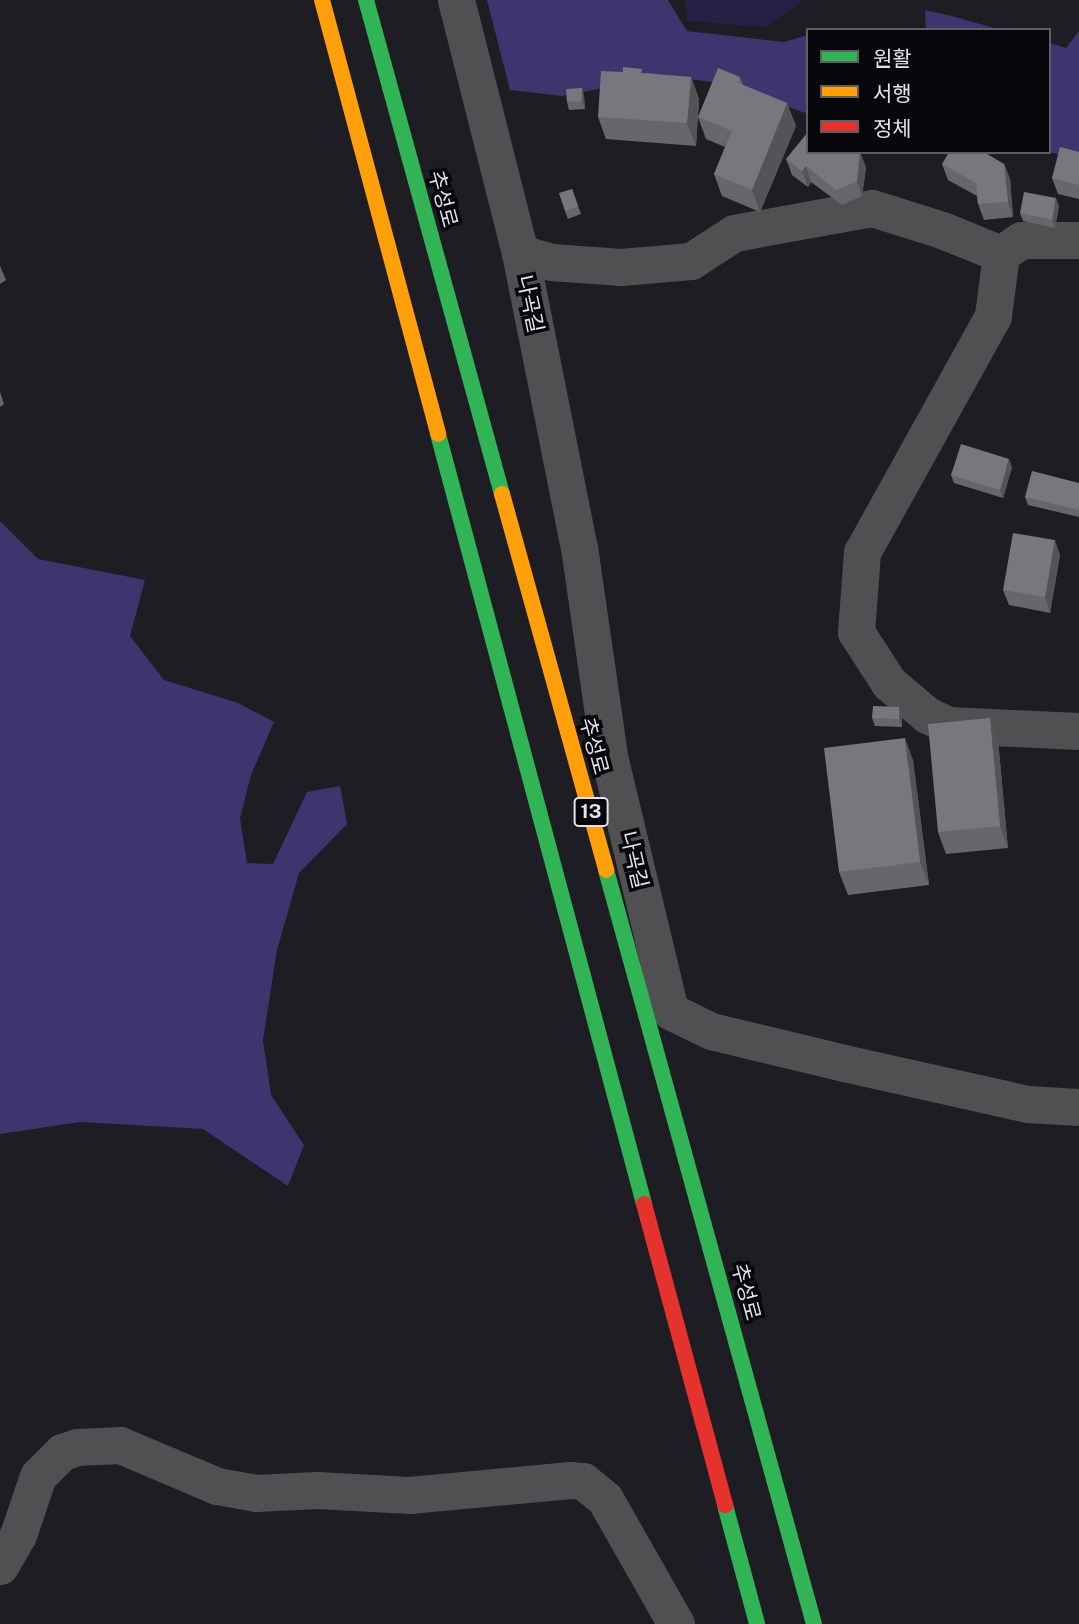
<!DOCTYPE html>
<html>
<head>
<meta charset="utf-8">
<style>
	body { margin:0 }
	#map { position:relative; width:1079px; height:1624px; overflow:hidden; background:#1e1d24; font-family:"Public Sans","Noto Sans KR",sans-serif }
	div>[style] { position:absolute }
	.green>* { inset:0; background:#262144 }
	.forest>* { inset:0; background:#3d356e }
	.street>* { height:37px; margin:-18.5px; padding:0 18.5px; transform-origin:18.5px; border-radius:18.5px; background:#505052 }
	.fast>* { height:16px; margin:-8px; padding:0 8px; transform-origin:8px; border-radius:8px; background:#30b455 }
	.slow>* { height:16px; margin:-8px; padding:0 8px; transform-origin:8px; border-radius:8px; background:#ff9f0a }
	.jam>* { height:16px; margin:-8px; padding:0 8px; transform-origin:8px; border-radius:8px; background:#e5322d }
	.wall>* { inset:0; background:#66666c }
	.shaded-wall>* { inset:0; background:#535358 }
	.building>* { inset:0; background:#77777d }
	span { translate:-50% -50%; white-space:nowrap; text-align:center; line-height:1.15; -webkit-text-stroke:7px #06060b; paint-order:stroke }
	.shield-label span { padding:2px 5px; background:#06060b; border:2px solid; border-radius:5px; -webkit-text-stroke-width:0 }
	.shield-label { font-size:19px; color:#e3e3ec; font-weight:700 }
	.street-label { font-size:21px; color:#e3e3ec }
	.legend { position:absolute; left:806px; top:28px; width:245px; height:126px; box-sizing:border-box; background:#06060b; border:2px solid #5e5e65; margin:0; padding:9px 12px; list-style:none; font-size:21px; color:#e3e3ec }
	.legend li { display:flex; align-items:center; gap:14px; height:35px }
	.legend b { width:35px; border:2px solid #5e5e65 }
</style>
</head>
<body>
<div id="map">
	<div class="green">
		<i style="clip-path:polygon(685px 0,803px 0,767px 27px,687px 21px)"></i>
	</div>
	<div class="forest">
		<i style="clip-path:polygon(487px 0,668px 0,687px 31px,784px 42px,808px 35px,808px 114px,727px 84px,665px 76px,562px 96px,510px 90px)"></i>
		<i style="clip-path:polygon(925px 10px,952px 16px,1001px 30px,926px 30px)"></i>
		<i style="clip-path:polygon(1079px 31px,1079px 159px,1049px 152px,1049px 43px,1066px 48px)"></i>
		<i style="clip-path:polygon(0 521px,38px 559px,145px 580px,130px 636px,164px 680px,238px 703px,274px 722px,251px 775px,240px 818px,247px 863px,273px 864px,307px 792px,340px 786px,347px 824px,299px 873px,277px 950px,263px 1040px,271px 1095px,304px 1145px,288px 1186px,203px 1129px,80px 1122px,0 1134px)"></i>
	</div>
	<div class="street">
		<i style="left:456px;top:0;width:261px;rotate:75.8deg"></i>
		<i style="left:520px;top:253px;width:300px;rotate:78.7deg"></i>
		<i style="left:579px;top:547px;width:211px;rotate:81.8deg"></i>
		<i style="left:609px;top:756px;width:262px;rotate:76.5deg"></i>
		<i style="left:670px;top:1011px;width:46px;rotate:26deg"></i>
		<i style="left:711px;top:1031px;width:137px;rotate:13.5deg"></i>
		<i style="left:844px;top:1063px;width:189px;rotate:12.6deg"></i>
		<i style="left:1028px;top:1104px;width:51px;rotate:3.4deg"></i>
		<i style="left:520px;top:253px;width:32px;rotate:16deg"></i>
		<i style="left:551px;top:262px;width:70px;rotate:4.1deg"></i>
		<i style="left:621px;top:267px;width:70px;rotate:-4.9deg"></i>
		<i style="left:691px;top:261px;width:51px;rotate:-33.1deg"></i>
		<i style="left:734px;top:233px;width:140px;rotate:-10.3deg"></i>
		<i style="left:872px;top:208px;width:73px;rotate:17.4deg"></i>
		<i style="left:942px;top:230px;width:64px;rotate:22.1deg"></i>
		<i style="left:1001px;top:254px;width:24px;rotate:-35deg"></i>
		<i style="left:1021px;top:240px;width:58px"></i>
		<i style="left:1001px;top:254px;width:63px;rotate:97.4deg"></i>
		<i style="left:993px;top:316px;width:270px;rotate:119deg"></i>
		<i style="left:862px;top:552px;width:80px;rotate:94.3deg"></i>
		<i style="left:856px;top:632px;width:61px;rotate:57.1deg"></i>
		<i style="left:889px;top:683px;width:50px;rotate:40.1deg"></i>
		<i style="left:927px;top:715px;width:23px;rotate:25deg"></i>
		<i style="left:948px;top:725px;width:131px;rotate:2.6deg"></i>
		<i style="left:0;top:1566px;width:36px;rotate:-60deg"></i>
		<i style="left:18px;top:1535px;width:62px;rotate:-71.3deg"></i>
		<i style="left:38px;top:1476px;width:34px;rotate:-45deg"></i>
		<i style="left:62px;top:1452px;width:16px;rotate:-18deg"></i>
		<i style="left:77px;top:1447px;width:43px;rotate:-2.7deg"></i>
		<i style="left:120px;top:1445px;width:105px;rotate:22.9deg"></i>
		<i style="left:217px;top:1486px;width:40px;rotate:10deg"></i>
		<i style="left:256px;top:1493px;width:61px;rotate:-2.8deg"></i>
		<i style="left:317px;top:1490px;width:92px;rotate:3.1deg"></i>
		<i style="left:409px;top:1495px;width:162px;rotate:-5.3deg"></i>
		<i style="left:570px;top:1480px;width:13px;rotate:4deg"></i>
		<i style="left:583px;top:1481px;width:28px;rotate:39deg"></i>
		<i style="left:605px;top:1499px;width:144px;rotate:60.4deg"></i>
	</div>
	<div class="fast">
		<i style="left:366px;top:0;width:512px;rotate:74.61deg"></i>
		<i style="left:438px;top:434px;width:797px;rotate:75.02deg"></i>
		<i style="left:606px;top:870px;width:782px;rotate:74.58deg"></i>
		<i style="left:725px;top:1505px;width:123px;rotate:74.9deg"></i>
	</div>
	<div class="slow">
		<i style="left:322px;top:0;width:449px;rotate:75deg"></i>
		<i style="left:502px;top:494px;width:390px;rotate:74.5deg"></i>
	</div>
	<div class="jam">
		<i style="left:644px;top:1204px;width:312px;rotate:74.9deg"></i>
	</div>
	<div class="wall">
		<i style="clip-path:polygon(643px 73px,691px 77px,699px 99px,696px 146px,606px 139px,598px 117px)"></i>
		<i style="clip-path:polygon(740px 77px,743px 85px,787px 103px,796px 126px,760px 212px,722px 196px,714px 174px,725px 147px,706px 139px,698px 117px)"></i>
		<i style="clip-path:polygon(582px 88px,584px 96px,585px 109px,569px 110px,567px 102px)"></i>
		<i style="clip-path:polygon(860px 152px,866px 168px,862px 196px,842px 205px,811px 182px,808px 187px,792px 175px,786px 159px)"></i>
		<i style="clip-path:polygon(1079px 152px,1079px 199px,1058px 194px,1052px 178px)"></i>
		<i style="clip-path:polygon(942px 164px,1004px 164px,1010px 179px,1013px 217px,984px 220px,978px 204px,977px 196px,948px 180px)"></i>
		<i style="clip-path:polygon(572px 189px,581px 214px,568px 219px,565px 211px)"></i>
		<i style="clip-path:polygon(1059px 206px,1055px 228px,1023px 221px,1020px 213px)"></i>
		<i style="clip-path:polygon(0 266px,6px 280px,0 284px)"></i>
		<i style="clip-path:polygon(0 392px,4px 404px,0 407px)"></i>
		<i style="clip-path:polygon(1012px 467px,1003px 498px,954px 483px,951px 475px)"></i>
		<i style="clip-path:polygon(1079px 483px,1079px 517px,1028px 505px,1025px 497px)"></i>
		<i style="clip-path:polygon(1060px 555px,1050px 613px,1009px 605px,1003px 590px)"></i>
		<i style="clip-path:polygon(902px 714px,902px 727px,875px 726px,872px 718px)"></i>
		<i style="clip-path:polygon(998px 740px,1008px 848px,946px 854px,938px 832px)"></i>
		<i style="clip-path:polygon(913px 760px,929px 885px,848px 895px,839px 872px)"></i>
	</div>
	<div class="shaded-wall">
		<i style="clip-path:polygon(691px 77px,699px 99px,696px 146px,687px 123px)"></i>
		<i style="clip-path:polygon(582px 88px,584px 96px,585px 109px,582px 101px)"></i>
		<i style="clip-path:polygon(787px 103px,796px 126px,760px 212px,752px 190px)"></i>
		<i style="clip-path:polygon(860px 152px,866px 168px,862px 196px,857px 181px)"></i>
		<i style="clip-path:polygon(1004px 164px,1010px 179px,1013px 217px,1008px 202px)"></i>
		<i style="clip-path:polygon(806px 166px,811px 182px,808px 187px,802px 171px)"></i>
		<i style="clip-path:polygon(1056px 198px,1059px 206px,1055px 228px,1052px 220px)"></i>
		<i style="clip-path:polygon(1009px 459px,1012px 467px,1003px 498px,1000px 490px)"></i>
		<i style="clip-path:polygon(1055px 540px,1060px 555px,1050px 613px,1045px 597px)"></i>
		<i style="clip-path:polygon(899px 707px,902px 714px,902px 727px,899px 719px)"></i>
		<i style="clip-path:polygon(990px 718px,998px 740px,1008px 848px,1000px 826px)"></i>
		<i style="clip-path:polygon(905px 738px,913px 760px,929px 885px,920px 862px)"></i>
	</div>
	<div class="building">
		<i style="clip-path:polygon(623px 67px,642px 69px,641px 73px,691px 77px,687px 123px,598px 117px,601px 71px,623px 72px)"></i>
		<i style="clip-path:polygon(718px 68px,740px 77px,738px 83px,787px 103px,752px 190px,714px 174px,732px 131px,698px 117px)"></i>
		<i style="clip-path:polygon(582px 88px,582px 101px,567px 102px,566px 89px)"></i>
		<i style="clip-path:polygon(808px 132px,808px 152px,860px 152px,857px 181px,836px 190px,806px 166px,802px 171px,786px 159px)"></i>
		<i style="clip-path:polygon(1060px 147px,1079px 152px,1079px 185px,1052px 178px)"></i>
		<i style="clip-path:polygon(949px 152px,984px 152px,1004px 164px,1008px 202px,978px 204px,976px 183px,942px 164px)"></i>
		<i style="clip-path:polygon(572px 189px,578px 206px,565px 211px,559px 193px)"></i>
		<i style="clip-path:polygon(1024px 192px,1056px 198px,1052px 220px,1020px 213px)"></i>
		<i style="clip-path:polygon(961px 444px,1009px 459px,1000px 490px,951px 475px)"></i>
		<i style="clip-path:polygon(1032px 471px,1079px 483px,1079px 510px,1025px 497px)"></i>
		<i style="clip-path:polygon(1013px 533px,1055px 540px,1045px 597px,1003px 590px)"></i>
		<i style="clip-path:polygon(873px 706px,899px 707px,899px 719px,872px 718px)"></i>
		<i style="clip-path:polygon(990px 718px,1000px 826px,938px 832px,928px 724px)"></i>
		<i style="clip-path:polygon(905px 738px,920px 862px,839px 872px,824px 748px)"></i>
	</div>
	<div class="shield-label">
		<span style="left:591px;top:812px">13</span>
	</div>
	<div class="street-label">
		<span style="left:443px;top:199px;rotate:75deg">추성로</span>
		<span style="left:530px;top:304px;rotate:78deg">나곡길</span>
		<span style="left:594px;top:746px;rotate:75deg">추성로</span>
		<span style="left:634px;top:860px;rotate:77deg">나곡길</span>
		<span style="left:746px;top:1292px;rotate:75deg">추성로</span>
	</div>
	<ul class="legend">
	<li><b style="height:9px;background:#30b455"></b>원활</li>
	<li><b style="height:9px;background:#ff9f0a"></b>서행</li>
	<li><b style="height:9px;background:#e5322d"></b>정체</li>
	</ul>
</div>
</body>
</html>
